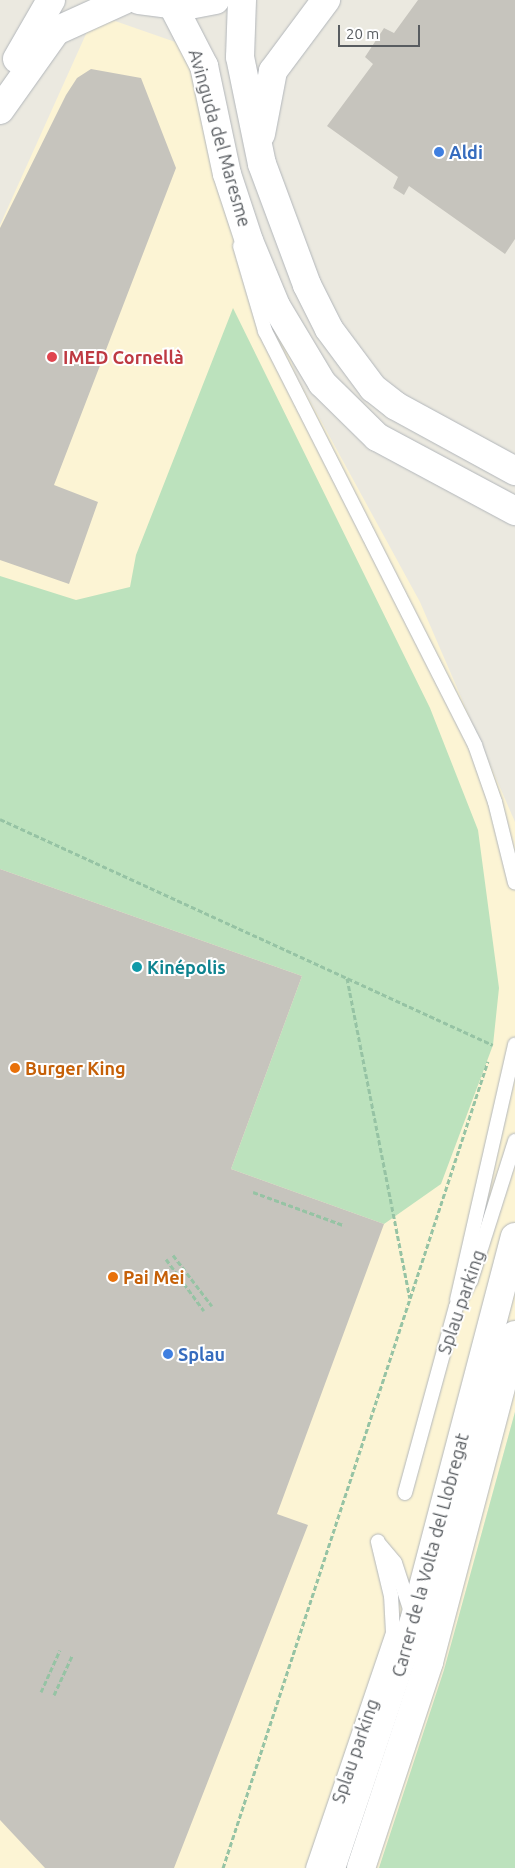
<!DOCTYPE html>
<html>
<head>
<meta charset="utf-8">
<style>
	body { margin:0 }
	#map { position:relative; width:515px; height:1868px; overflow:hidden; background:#ebe9e0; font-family:Ubuntu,sans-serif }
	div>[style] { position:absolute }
	.commercial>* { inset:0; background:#fcf4d4 }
	.green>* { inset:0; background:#bce2bd }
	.building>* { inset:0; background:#c6c4bd }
	.path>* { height:3px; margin-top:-1.5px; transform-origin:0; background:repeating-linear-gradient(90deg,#96c3a4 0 5px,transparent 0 7.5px) }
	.roads { filter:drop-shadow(0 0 1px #b2b6ba) drop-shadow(0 0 1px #b2b6ba) }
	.service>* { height:14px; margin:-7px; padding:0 7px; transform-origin:7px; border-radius:7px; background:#fff }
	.minor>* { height:28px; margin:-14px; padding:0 14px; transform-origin:14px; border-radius:14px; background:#fff }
	.secondary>* { height:28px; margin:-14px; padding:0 14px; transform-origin:14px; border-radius:14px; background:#fff }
	.dots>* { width:14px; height:14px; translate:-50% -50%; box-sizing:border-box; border:2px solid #fff; border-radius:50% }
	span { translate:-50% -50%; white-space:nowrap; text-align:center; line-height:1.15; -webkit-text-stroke:4px #fff; paint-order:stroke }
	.street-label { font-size:18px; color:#585c60 }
	.shop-label { font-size:18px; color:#366cbe; font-weight:700 }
	.left { translate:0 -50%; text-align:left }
	.health-label { font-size:18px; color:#be3a42; font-weight:700 }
	.culture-label { font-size:18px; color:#0d838f; font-weight:700 }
	.food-label { font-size:18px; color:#c56008; font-weight:700 }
	.scale { position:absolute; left:338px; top:25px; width:82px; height:22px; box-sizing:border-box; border:2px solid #585c60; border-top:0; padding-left:6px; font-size:15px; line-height:18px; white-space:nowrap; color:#585c60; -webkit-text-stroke:4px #fff; paint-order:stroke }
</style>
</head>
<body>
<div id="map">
	<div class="commercial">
		<i style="clip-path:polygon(95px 14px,181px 44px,296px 375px,420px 602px,515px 822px,515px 1412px,444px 1670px,379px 1868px,0 1868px,0 225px)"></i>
	</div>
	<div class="green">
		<i style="clip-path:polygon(233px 308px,430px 708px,478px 830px,499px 988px,493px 1045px,441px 1184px,384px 1224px,231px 1169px,302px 976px,0 869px,0 576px,76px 600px,130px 587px,136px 555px)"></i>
		<i style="clip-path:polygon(515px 1412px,515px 1868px,379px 1868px,444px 1670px)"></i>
	</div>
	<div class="building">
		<i style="clip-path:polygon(418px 0,515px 0,515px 239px,505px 254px,409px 186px,404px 195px,393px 188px,398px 177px,327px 126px,373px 64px,365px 57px,384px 28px,394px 33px)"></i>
		<i style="clip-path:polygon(91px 69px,141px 78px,176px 168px,54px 485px,98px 502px,69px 584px,0 560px,0 228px,66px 95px,77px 78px)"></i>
		<i style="clip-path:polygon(0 869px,302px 976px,231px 1169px,384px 1224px,277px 1514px,308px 1525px,174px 1868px,45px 1868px,0 1820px)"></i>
	</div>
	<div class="path">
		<i style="left:0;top:819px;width:542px;rotate:24.63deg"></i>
		<i style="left:347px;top:978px;width:326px;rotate:78.9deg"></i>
		<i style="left:253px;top:1192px;width:96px;rotate:20.1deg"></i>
		<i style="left:173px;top:1255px;width:64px;rotate:52.6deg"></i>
		<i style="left:166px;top:1259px;width:64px;rotate:53.8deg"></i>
		<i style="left:41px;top:1692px;width:46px;rotate:-65.7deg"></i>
		<i style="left:54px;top:1695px;width:43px;rotate:-65.2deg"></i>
		<i style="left:223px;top:1868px;width:849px;rotate:-71.82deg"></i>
	</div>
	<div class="roads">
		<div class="service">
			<i style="left:240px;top:246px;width:89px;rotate:73.6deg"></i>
			<i style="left:265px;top:331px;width:464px;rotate:63.1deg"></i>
			<i style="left:475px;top:745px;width:60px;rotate:70.7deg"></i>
			<i style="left:495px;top:802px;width:83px;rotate:76.1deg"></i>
			<i style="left:457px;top:1300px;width:262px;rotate:-77.2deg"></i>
			<i style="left:405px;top:1493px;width:193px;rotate:-74.7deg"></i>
			<i style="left:456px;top:1307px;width:31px;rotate:-61deg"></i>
			<i style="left:471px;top:1280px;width:146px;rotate:-72.4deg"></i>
			<i style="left:380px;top:1545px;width:23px;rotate:50deg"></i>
			<i style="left:395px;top:1563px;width:55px;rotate:71.9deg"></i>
			<i style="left:313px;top:1868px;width:248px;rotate:-71.2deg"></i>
			<i style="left:393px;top:1633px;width:37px;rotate:-93deg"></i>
			<i style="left:391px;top:1596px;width:56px;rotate:-103.5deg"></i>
		</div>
		<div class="minor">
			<i style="left:331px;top:1868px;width:261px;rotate:-71.4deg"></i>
			<i style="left:414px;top:1621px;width:397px;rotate:-75.3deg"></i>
			<i style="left:361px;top:1868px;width:217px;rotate:-71.7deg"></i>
			<i style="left:429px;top:1662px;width:338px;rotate:-75.3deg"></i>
		</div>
		<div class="secondary">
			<i style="left:139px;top:0;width:45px;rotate:7.6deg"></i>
			<i style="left:184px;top:6px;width:32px;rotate:-11deg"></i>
			<i style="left:242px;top:0;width:57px;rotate:92deg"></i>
			<i style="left:240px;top:57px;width:109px;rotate:78.4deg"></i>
			<i style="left:262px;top:164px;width:129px;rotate:69.6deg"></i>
			<i style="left:307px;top:285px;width:49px;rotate:63.4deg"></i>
			<i style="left:329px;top:329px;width:74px;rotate:53.3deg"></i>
			<i style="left:373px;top:388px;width:29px;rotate:38deg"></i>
			<i style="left:396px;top:406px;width:136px;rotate:28.6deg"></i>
			<i style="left:173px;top:6px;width:68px;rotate:62.7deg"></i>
			<i style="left:204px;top:66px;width:110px;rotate:78deg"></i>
			<i style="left:227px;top:174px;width:71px;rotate:71.8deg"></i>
			<i style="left:249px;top:241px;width:70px;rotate:67.4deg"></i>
			<i style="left:276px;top:306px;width:90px;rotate:59.1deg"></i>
			<i style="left:322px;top:383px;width:77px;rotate:44.5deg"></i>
			<i style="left:377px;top:437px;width:157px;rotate:28.2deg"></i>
			<i style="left:17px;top:59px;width:68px;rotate:-60deg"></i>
			<i style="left:0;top:110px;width:97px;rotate:-54.7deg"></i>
			<i style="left:56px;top:31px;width:75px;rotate:-24.5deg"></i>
			<i style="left:261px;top:134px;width:64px;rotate:-79.2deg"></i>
			<i style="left:273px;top:71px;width:89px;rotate:-53.3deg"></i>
		</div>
	</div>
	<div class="dots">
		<i style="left:439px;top:152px;background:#3f7fe0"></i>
		<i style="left:52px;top:357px;background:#e0444e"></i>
		<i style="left:137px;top:967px;background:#0f9aa8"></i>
		<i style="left:15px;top:1068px;background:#e8710a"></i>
		<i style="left:113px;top:1277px;background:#e8710a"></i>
		<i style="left:168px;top:1354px;background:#3f7fe0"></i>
	</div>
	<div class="street-label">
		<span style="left:220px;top:138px;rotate:74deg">Avinguda del Maresme</span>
		<span style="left:461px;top:1302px;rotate:-71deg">Splau parking</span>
		<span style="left:430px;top:1555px;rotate:-75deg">Carrer de la Volta del Llobregat</span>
		<span style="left:355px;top:1751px;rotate:-71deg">Splau parking</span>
	</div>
	<div class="shop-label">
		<span class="left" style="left:449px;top:152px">Aldi</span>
		<span class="left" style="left:178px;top:1354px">Splau</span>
	</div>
	<div class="health-label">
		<span class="left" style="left:63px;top:357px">IMED Cornellà</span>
	</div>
	<div class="culture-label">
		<span class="left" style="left:147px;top:967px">Kinépolis</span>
	</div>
	<div class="food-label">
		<span class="left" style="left:25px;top:1068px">Burger King</span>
		<span class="left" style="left:123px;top:1277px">Pai Mei</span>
	</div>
	<div class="scale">20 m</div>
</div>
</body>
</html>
